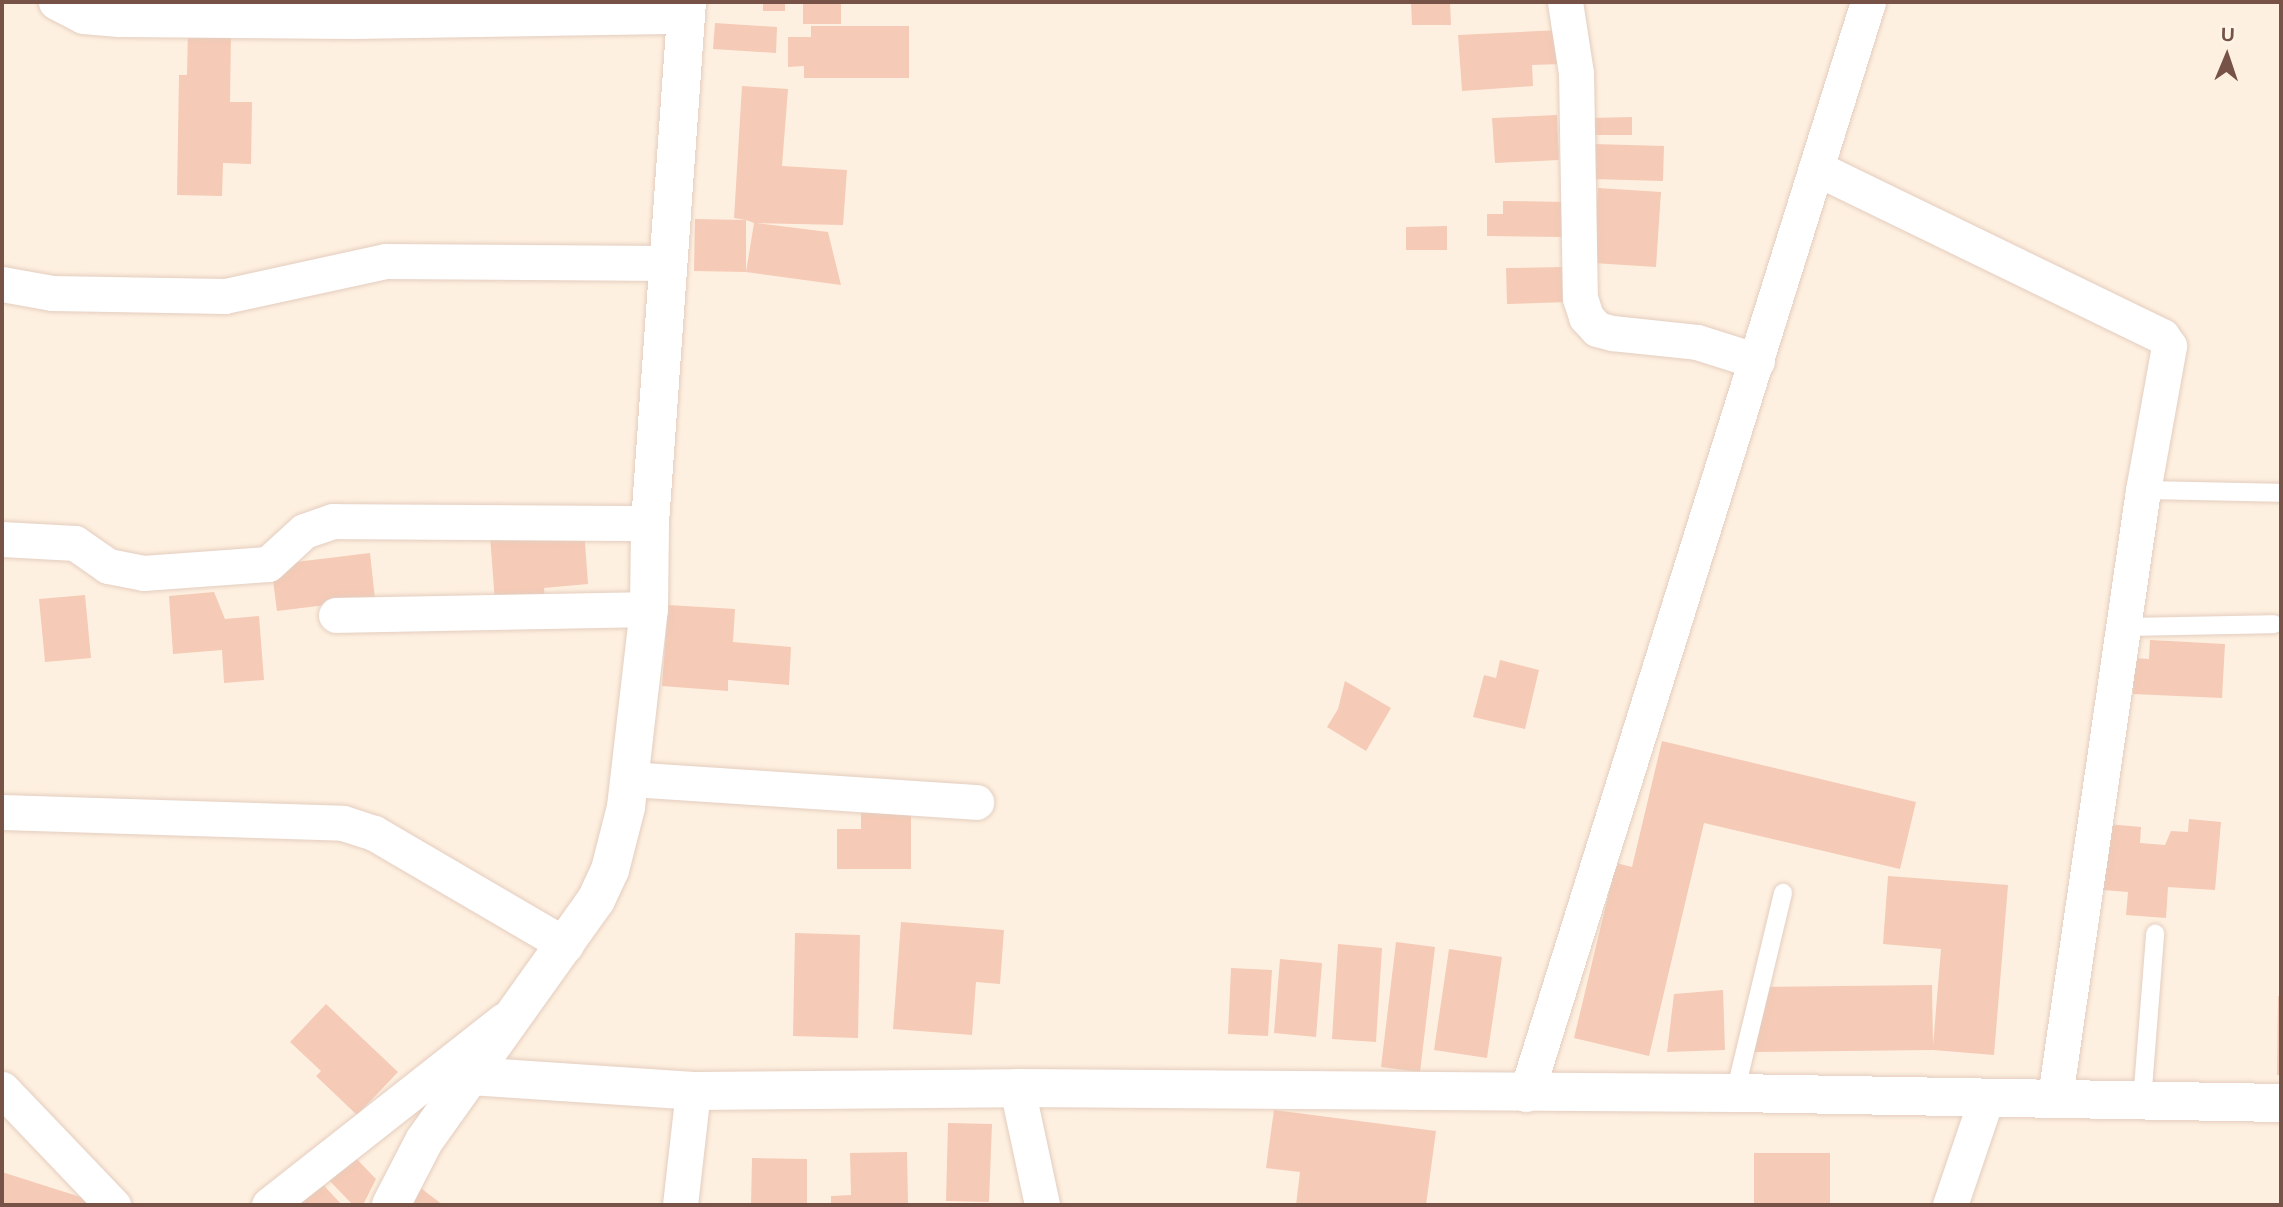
<!DOCTYPE html>
<html>
<head>
<meta charset="utf-8">
<style>
	body { margin:0 }
	#map { position:relative; width:2283px; height:1207px; overflow:hidden; background:#fef0e0; font-family:Arial,sans-serif }
	div>[style] { position:absolute }
	.building>* { inset:0; background:#f5cab6 }
	.roads { filter:drop-shadow(0 0 2px #e4cdbf) drop-shadow(0 0 2px #e4cdbf) }
	.lane>* { height:18px; margin:-9px; padding:0 9px; transform-origin:9px; border-radius:9px; background:#fff }
	.street>* { height:35px; margin:-17.5px; padding:0 17.5px; transform-origin:17.5px; border-radius:17.5px; background:#fff }
	.secondary>* { height:38px; margin:-19px; padding:0 19px; transform-origin:19px; border-radius:19px; background:#fff }
	span { translate:-50% -50%; white-space:nowrap; text-align:center; line-height:1.15; -webkit-text-stroke:7px #fff4e8; paint-order:stroke }
	.frame { position:absolute; inset:0; border:4px solid #765346; pointer-events:none }
	.north { position:absolute; left:2192px; top:21px; width:70px; height:70px; -webkit-text-stroke:5px #fff4e8; paint-order:stroke; rotate:2deg; font-size:19px; font-weight:700; line-height:28px; text-align:center; color:#765346 }
	.north::after { content:''; display:block; margin:auto; width:24px; height:32px; background:#765346; clip-path:polygon(50% 0,100% 100%,50% 72%,0 100%) }
</style>
</head>
<body>
<div id="map">
	<div class="building">
		<i style="clip-path:polygon(763px 2px,785px 2px,785px 11px,763px 11px)"></i>
		<i style="clip-path:polygon(803px 2px,841px 2px,841px 24px,803px 24px)"></i>
		<i style="clip-path:polygon(1411px 2px,1450px 2px,1451px 25px,1412px 25px)"></i>
		<i style="clip-path:polygon(715px 23px,777px 27px,776px 53px,713px 49px)"></i>
		<i style="clip-path:polygon(811px 26px,909px 26px,909px 78px,804px 78px,804px 66px,788px 67px,788px 37px,811px 37px)"></i>
		<i style="clip-path:polygon(188px 29px,231px 30px,230px 102px,252px 102px,251px 164px,223px 163px,222px 196px,177px 195px,179px 75px,187px 75px)"></i>
		<i style="clip-path:polygon(1559px 30px,1561px 64px,1532px 65px,1533px 86px,1462px 91px,1458px 35px)"></i>
		<i style="clip-path:polygon(742px 86px,788px 89px,782px 166px,847px 170px,843px 225px,756px 223px,828px 232px,841px 285px,746px 272px,754px 223px,746px 220px,746px 272px,694px 271px,695px 219px,746px 220px,734px 218px)"></i>
		<i style="clip-path:polygon(1557px 115px,1559px 160px,1495px 163px,1492px 118px)"></i>
		<i style="clip-path:polygon(1632px 117px,1632px 135px,1589px 135px,1589px 118px)"></i>
		<i style="clip-path:polygon(1593px 144px,1664px 146px,1663px 181px,1592px 179px)"></i>
		<i style="clip-path:polygon(1598px 188px,1661px 192px,1656px 267px,1593px 263px)"></i>
		<i style="clip-path:polygon(1503px 201px,1569px 202px,1568px 237px,1487px 236px,1487px 214px,1503px 214px)"></i>
		<i style="clip-path:polygon(1447px 226px,1447px 250px,1406px 250px,1406px 227px)"></i>
		<i style="clip-path:polygon(1567px 267px,1568px 302px,1507px 304px,1506px 268px)"></i>
		<i style="clip-path:polygon(584px 529px,588px 584px,544px 588px,545px 599px,495px 602px,490px 536px)"></i>
		<i style="clip-path:polygon(370px 553px,375px 599px,277px 611px,271px 565px)"></i>
		<i style="clip-path:polygon(214px 592px,225px 619px,259px 616px,264px 680px,224px 683px,222px 650px,173px 654px,169px 596px)"></i>
		<i style="clip-path:polygon(85px 595px,91px 658px,45px 662px,39px 599px)"></i>
		<i style="clip-path:polygon(668px 605px,735px 609px,733px 642px,791px 647px,789px 685px,728px 680px,728px 691px,662px 686px)"></i>
		<i style="clip-path:polygon(2150px 640px,2225px 644px,2222px 698px,2133px 694px,2134px 658px,2149px 659px)"></i>
		<i style="clip-path:polygon(1500px 660px,1539px 670px,1525px 729px,1473px 717px,1484px 675px,1496px 678px)"></i>
		<i style="clip-path:polygon(1345px 681px,1391px 708px,1366px 751px,1327px 727px,1338px 709px)"></i>
		<i style="clip-path:polygon(1662px 741px,1916px 802px,1900px 869px,1704px 823px,1649px 1056px,1574px 1038px,1616px 863px,1632px 867px)"></i>
		<i style="clip-path:polygon(911px 807px,911px 869px,837px 869px,837px 829px,861px 829px,861px 808px)"></i>
		<i style="clip-path:polygon(2189px 819px,2221px 822px,2215px 890px,2168px 887px,2166px 918px,2126px 915px,2128px 892px,2103px 890px,2107px 824px,2141px 827px,2140px 843px,2165px 845px,2171px 831px,2188px 832px)"></i>
		<i style="clip-path:polygon(1888px 876px,2008px 885px,1994px 1055px,1933px 1050px,1753px 1052px,1752px 987px,1932px 985px,1933px 1046px,1941px 949px,1883px 944px)"></i>
		<i style="clip-path:polygon(901px 922px,1004px 930px,1000px 984px,976px 982px,972px 1035px,893px 1029px)"></i>
		<i style="clip-path:polygon(795px 933px,860px 935px,858px 1038px,793px 1036px)"></i>
		<i style="clip-path:polygon(1396px 942px,1435px 947px,1420px 1072px,1381px 1067px)"></i>
		<i style="clip-path:polygon(1338px 944px,1382px 948px,1376px 1042px,1332px 1039px)"></i>
		<i style="clip-path:polygon(1449px 949px,1502px 957px,1487px 1058px,1434px 1050px)"></i>
		<i style="clip-path:polygon(1280px 959px,1322px 963px,1316px 1037px,1274px 1033px)"></i>
		<i style="clip-path:polygon(1231px 968px,1272px 970px,1268px 1036px,1228px 1034px)"></i>
		<i style="clip-path:polygon(1723px 990px,1725px 1050px,1667px 1052px,1674px 994px)"></i>
		<i style="clip-path:polygon(2278px 996px,2281px 996px,2281px 1075px,2277px 1075px)"></i>
		<i style="clip-path:polygon(326px 1004px,398px 1072px,357px 1115px,316px 1076px,321px 1071px,290px 1042px)"></i>
		<i style="clip-path:polygon(1274px 1110px,1436px 1131px,1426px 1205px,1296px 1205px,1300px 1172px,1266px 1168px)"></i>
		<i style="clip-path:polygon(948px 1123px,992px 1124px,989px 1202px,946px 1201px)"></i>
		<i style="clip-path:polygon(347px 1149px,376px 1179px,363px 1205px,353px 1205px,322px 1173px)"></i>
		<i style="clip-path:polygon(907px 1152px,908px 1205px,831px 1205px,831px 1196px,851px 1195px,850px 1153px)"></i>
		<i style="clip-path:polygon(1754px 1153px,1830px 1153px,1830px 1205px,1754px 1205px)"></i>
		<i style="clip-path:polygon(752px 1158px,807px 1159px,807px 1205px,751px 1205px)"></i>
		<i style="clip-path:polygon(2px 1172px,96px 1202px,95px 1205px,2px 1205px)"></i>
		<i style="clip-path:polygon(316px 1177px,342px 1205px,291px 1205px)"></i>
		<i style="clip-path:polygon(418px 1186px,443px 1205px,404px 1205px)"></i>
	</div>
	<div class="roads">
		<div class="lane">
			<i style="left:2143px;top:490px;width:138px;rotate:1.2deg"></i>
			<i style="left:2123px;top:627px;width:151px;rotate:-1.1deg"></i>
			<i style="left:1735px;top:1093px;width:206px;rotate:-76.5deg"></i>
			<i style="left:2142px;top:1101px;width:168px;rotate:-85.5deg"></i>
		</div>
		<div class="street">
			<i style="left:56px;top:2px;width:30px;rotate:27deg"></i>
			<i style="left:83px;top:16px;width:36px;rotate:5deg"></i>
			<i style="left:119px;top:19px;width:232px;rotate:0.5deg"></i>
			<i style="left:351px;top:21px;width:334px;rotate:-0.9deg"></i>
			<i style="left:1565px;top:2px;width:72px;rotate:81.2deg"></i>
			<i style="left:1576px;top:73px;width:225px;rotate:89deg"></i>
			<i style="left:1580px;top:298px;width:20px;rotate:72deg"></i>
			<i style="left:1586px;top:317px;width:16px;rotate:47deg"></i>
			<i style="left:1597px;top:329px;width:16px;rotate:15deg"></i>
			<i style="left:1612px;top:333px;width:85px;rotate:6deg"></i>
			<i style="left:1697px;top:342px;width:63px;rotate:17.6deg"></i>
			<i style="left:1816px;top:168px;width:385px;rotate:25.9deg"></i>
			<i style="left:2162px;top:336px;width:12px;rotate:55deg"></i>
			<i style="left:2169px;top:346px;width:146px;rotate:100.2deg"></i>
			<i style="left:2143px;top:490px;width:613px;rotate:98.25deg"></i>
			<i style="left:2px;top:284px;width:51px;rotate:10.2deg"></i>
			<i style="left:52px;top:293px;width:173px;rotate:1deg"></i>
			<i style="left:225px;top:296px;width:165px;rotate:-12.3deg"></i>
			<i style="left:386px;top:261px;width:282px;rotate:0.4deg"></i>
			<i style="left:2px;top:539px;width:73px;rotate:3.1deg"></i>
			<i style="left:75px;top:543px;width:40px;rotate:34.9deg"></i>
			<i style="left:108px;top:566px;width:36px;rotate:11deg"></i>
			<i style="left:143px;top:573px;width:125px;rotate:-4.1deg"></i>
			<i style="left:268px;top:564px;width:49px;rotate:-42.5deg"></i>
			<i style="left:304px;top:531px;width:31px;rotate:-19deg"></i>
			<i style="left:333px;top:521px;width:317px;rotate:0.4deg"></i>
			<i style="left:336px;top:615px;width:313px;rotate:-1.1deg"></i>
			<i style="left:630px;top:779px;width:347px;rotate:3.8deg"></i>
			<i style="left:2px;top:812px;width:341px;rotate:1.8deg"></i>
			<i style="left:343px;top:823px;width:33px;rotate:18deg"></i>
			<i style="left:374px;top:833px;width:222px;rotate:30.3deg"></i>
			<i style="left:1017px;top:1088px;width:120px;rotate:77.9deg"></i>
			<i style="left:2px;top:1089px;width:161px;rotate:46.3deg"></i>
			<i style="left:1526px;top:1094px;width:1144px;rotate:-72.61deg"></i>
			<i style="left:269px;top:1205px;width:298px;rotate:-38.2deg"></i>
			<i style="left:680px;top:1205px;width:115px;rotate:-83.5deg"></i>
			<i style="left:1950px;top:1205px;width:112px;rotate:-71.2deg"></i>
		</div>
		<div class="secondary">
			<i style="left:470px;top:1076px;width:224px;rotate:3.8deg"></i>
			<i style="left:693px;top:1091px;width:324px;rotate:-0.5deg"></i>
			<i style="left:1017px;top:1088px;width:718px;rotate:0.4deg"></i>
			<i style="left:1735px;top:1093px;width:546px;rotate:1.05deg"></i>
			<i style="left:391px;top:1205px;width:72px;rotate:-62.7deg"></i>
			<i style="left:424px;top:1141px;width:296px;rotate:-54.5deg"></i>
			<i style="left:596px;top:900px;width:33px;rotate:-65deg"></i>
			<i style="left:610px;top:870px;width:65px;rotate:-75.7deg"></i>
			<i style="left:626px;top:807px;width:199px;rotate:-83.4deg"></i>
			<i style="left:649px;top:609px;width:86px;rotate:-89.3deg"></i>
			<i style="left:650px;top:523px;width:522px;rotate:-85.94deg"></i>
		</div>
	</div>
	<div class="frame"></div>
	<div class="north">U</div>
</div>
</body>
</html>
